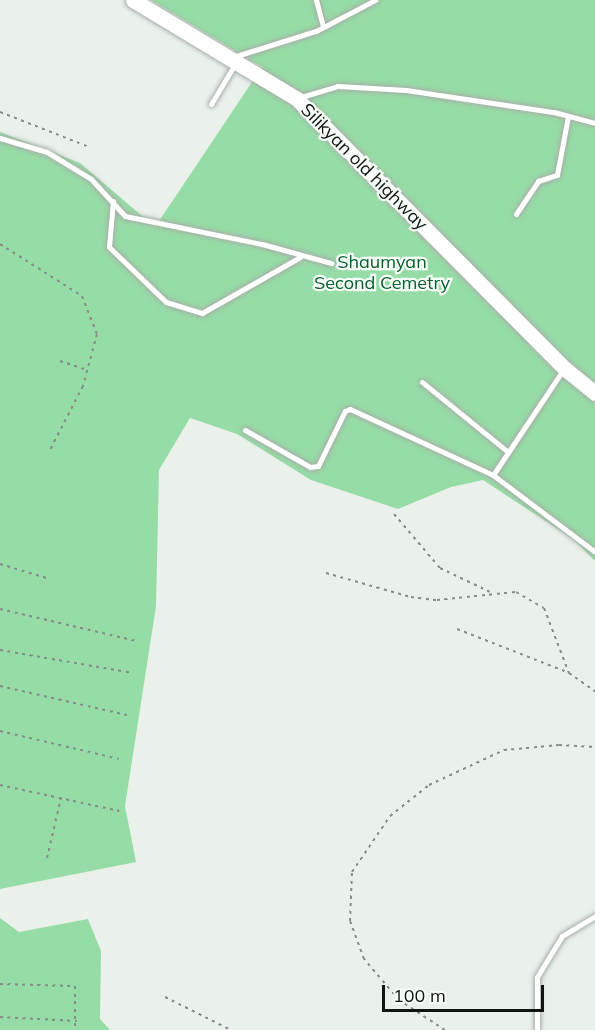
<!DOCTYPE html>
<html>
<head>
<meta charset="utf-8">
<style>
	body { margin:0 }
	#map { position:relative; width:595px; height:1030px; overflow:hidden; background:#eaf1eb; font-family:Mulish,sans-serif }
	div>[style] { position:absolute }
	.green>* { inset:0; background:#96dca6 }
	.path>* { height:2px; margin-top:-1px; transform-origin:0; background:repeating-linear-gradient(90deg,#878c88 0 3px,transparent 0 7.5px) }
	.roads { filter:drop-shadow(0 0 2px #a8aea9) drop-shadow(0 0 2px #a8aea9) }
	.lane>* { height:5px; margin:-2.5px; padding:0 2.5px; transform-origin:2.5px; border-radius:2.5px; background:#fff }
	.secondary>* { height:15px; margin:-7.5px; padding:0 7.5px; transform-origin:7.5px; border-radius:7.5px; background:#fff }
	span { translate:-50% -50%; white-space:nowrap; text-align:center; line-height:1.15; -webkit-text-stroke:4.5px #f7fef8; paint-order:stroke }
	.street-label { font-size:18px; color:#121412 }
	.park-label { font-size:18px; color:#05602c }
	.scale { position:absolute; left:382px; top:985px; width:162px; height:27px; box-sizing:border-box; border:3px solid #121412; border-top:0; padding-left:8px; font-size:18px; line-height:21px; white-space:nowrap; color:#121412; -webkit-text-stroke:4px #f7fef8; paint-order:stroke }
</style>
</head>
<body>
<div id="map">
	<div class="green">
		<i style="clip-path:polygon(151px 0,595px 0,595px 561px,573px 539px,483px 480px,451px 487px,398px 509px,311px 480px,237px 434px,190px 418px,159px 470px,156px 606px,125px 806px,136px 862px,0 889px,0 132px,80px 163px,155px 227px,262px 67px)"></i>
		<i style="clip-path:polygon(0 918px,19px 932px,88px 919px,101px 951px,100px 1019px,110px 1030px,0 1030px)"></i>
	</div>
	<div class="path">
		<i style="left:0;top:112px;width:96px;rotate:21.5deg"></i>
		<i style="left:0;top:244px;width:97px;rotate:32.4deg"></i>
		<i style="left:82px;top:296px;width:41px;rotate:68.5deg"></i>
		<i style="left:97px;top:334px;width:54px;rotate:105.1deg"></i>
		<i style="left:83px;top:386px;width:72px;rotate:117.3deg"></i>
		<i style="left:60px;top:361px;width:29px;rotate:18deg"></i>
		<i style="left:394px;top:514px;width:71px;rotate:49.6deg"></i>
		<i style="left:440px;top:568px;width:55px;rotate:25.6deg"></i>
		<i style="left:0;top:564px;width:52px;rotate:16.7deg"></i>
		<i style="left:326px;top:573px;width:88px;rotate:15.8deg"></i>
		<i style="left:411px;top:597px;width:26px;rotate:7deg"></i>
		<i style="left:437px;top:600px;width:79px;rotate:-5.8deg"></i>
		<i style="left:516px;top:592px;width:32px;rotate:30deg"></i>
		<i style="left:544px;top:608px;width:70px;rotate:69deg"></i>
		<i style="left:569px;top:673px;width:32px;rotate:35deg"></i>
		<i style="left:0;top:609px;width:140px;rotate:13.2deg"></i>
		<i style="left:457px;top:629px;width:120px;rotate:21.4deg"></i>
		<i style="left:0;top:650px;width:135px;rotate:9.8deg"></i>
		<i style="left:0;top:686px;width:130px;rotate:12.9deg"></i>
		<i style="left:0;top:731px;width:122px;rotate:13.2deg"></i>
		<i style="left:0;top:785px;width:122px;rotate:12.3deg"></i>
		<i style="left:47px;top:858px;width:62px;rotate:-76.9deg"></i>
		<i style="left:0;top:984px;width:75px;rotate:1.5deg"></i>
		<i style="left:75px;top:986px;width:44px;rotate:90deg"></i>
		<i style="left:165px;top:997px;width:74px;rotate:26.6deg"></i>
		<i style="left:0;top:1017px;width:77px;rotate:3deg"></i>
		<i style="left:445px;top:1030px;width:55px;rotate:-146.9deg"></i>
		<i style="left:399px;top:1000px;width:54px;rotate:-130.5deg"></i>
		<i style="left:364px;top:959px;width:40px;rotate:-110.2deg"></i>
		<i style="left:350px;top:921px;width:49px;rotate:-87.7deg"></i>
		<i style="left:352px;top:872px;width:68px;rotate:-55.8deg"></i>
		<i style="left:390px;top:816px;width:50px;rotate:-38.5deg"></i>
		<i style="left:429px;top:785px;width:83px;rotate:-25deg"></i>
		<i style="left:504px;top:750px;width:55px;rotate:-5.2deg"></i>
		<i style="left:559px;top:745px;width:36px;rotate:3deg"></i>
	</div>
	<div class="roads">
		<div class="lane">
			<i style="left:316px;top:0;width:28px;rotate:75deg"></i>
			<i style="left:233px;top:57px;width:87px;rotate:-17.4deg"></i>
			<i style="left:316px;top:31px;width:67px;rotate:-27.7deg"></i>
			<i style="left:298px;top:98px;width:42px;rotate:-16.7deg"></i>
			<i style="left:338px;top:86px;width:68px;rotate:3.4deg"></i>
			<i style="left:406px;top:90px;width:150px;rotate:8.5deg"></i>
			<i style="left:554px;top:112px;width:42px;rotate:15deg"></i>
			<i style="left:211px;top:104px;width:47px;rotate:-59deg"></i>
			<i style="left:0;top:138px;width:49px;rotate:16.6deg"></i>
			<i style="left:47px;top:152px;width:52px;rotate:31.5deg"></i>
			<i style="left:91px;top:179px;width:50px;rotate:47.4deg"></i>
			<i style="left:125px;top:216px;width:140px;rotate:11.6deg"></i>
			<i style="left:262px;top:244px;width:72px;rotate:15.4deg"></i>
			<i style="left:113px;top:201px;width:46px;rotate:95deg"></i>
			<i style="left:109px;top:247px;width:79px;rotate:44deg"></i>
			<i style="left:166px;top:302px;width:38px;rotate:17deg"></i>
			<i style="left:202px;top:313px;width:113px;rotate:-29.7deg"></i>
			<i style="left:516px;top:214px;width:40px;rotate:-56deg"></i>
			<i style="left:538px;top:181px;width:20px;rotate:-18deg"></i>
			<i style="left:557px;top:175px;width:60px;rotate:-79.4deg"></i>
			<i style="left:422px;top:382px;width:111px;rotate:39.1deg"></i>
			<i style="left:245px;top:430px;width:75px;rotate:29.6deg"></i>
			<i style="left:310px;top:467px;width:8px;rotate:-7deg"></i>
			<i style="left:318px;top:466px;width:61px;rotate:-63.9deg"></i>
			<i style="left:345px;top:411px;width:5px;rotate:-22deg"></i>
			<i style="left:350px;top:409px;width:157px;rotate:24.8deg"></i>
			<i style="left:493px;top:475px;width:128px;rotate:37deg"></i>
			<i style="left:493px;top:475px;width:126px;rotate:-56.3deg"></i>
			<i style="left:537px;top:1030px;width:53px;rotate:-90deg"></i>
			<i style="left:537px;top:977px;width:48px;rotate:-58.6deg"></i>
			<i style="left:562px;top:936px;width:39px;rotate:-31deg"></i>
		</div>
		<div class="secondary">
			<i style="left:133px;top:0;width:192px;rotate:31.1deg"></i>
			<i style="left:297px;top:99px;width:379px;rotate:45.2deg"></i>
			<i style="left:564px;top:368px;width:40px;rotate:39deg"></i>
		</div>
	</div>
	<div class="street-label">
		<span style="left:364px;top:167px;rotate:45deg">Silikyan old highway</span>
	</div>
	<div class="park-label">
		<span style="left:382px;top:273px">Shaumyan<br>Second Cemetry</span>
	</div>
	<div class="scale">100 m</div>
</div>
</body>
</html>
